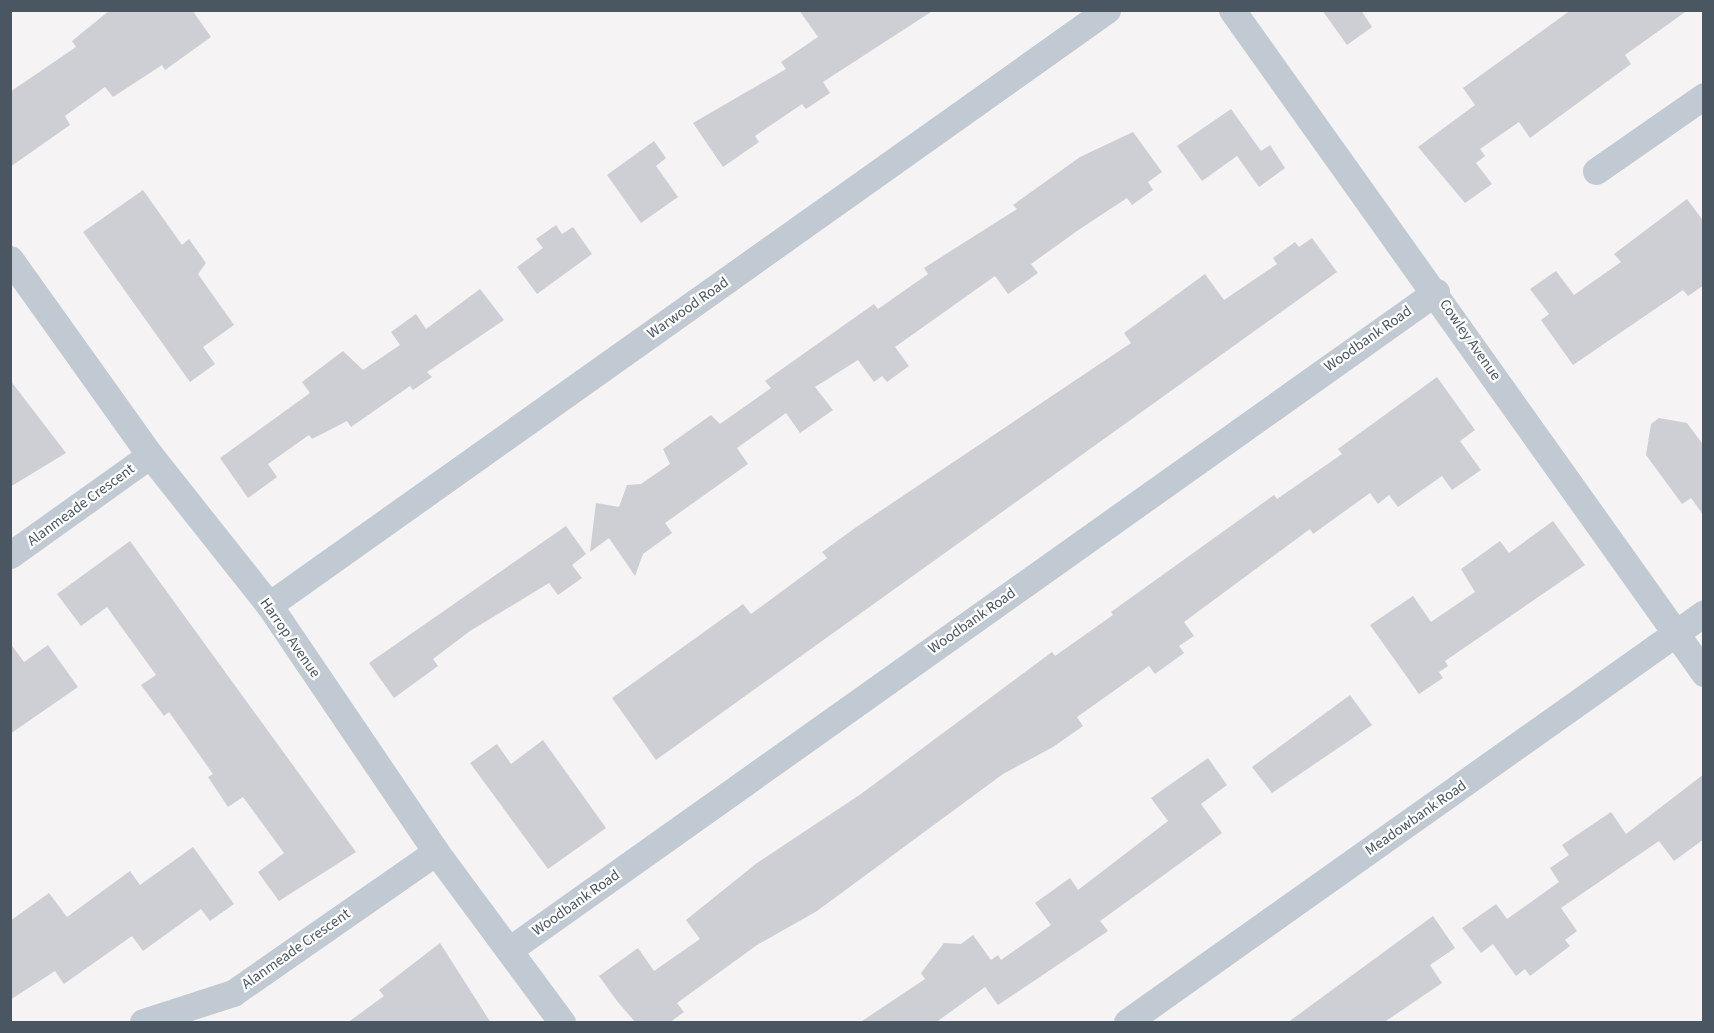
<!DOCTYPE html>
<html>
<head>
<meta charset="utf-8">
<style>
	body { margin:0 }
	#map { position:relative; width:1714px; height:1033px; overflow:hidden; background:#f5f3f3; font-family:"Source Sans 3",sans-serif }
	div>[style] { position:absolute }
	.building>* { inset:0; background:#cdcfd5 }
	.street>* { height:27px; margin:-13.5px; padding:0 13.5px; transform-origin:13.5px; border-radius:13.5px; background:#c1cad2 }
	span { translate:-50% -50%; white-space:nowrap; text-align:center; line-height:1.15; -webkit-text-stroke:4.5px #fff; paint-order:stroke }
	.street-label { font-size:15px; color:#4a5661 }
	.frame { position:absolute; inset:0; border:12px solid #4a5661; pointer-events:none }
</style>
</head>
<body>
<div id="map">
	<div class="building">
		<i style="clip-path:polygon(110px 10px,192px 10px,211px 37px,165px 70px,162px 65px,113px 97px,105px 87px,65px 116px,70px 125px,10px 167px,10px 92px,76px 47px,72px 41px)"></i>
		<i style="clip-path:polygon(799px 10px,934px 10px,823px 82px,830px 93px,806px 109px,802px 104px,755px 136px,759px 142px,723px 167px,693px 123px,786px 69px,781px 62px,818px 37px)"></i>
		<i style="clip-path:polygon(1322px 10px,1361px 10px,1372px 27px,1347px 45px)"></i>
		<i style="clip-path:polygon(1571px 10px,1688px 10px,1625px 55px,1631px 64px,1530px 138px,1519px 122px,1480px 149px,1485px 156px,1476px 163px,1492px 184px,1465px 203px,1418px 147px,1475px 105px,1463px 88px)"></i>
		<i style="clip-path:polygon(1231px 109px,1261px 151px,1270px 145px,1285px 168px,1259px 187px,1237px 156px,1202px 181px,1177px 146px)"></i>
		<i style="clip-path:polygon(1133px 132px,1162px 172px,1148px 182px,1153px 190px,1132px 205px,1127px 198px,1077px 231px,1031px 264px,1038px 273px,1008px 294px,995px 276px,895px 347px,909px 366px,887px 382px,882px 376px,874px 382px,858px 360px,815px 387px,833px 410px,800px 433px,786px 413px,737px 448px,748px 464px,665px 523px,672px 533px,643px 554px,635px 576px,609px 538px,590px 552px,596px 503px,619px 507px,627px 485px,641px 484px,670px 464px,663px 449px,711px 415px,720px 424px,771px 388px,765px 381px,874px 304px,878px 309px,928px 274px,924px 268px,1017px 209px,1013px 205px,1080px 157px)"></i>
		<i style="clip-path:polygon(654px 141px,666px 158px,656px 166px,678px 197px,641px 223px,607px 175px)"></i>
		<i style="clip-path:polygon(143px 190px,182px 245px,189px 239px,206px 263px,198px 274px,234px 325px,203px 347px,215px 364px,190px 382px,83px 232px)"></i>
		<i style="clip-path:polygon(1687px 199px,1704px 222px,1704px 285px,1688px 296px,1683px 290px,1573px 365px,1541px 320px,1549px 314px,1530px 289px,1556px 271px,1574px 295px,1621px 262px,1614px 254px)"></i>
		<i style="clip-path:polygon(556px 225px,562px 234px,573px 227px,592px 254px,537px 294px,517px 267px,543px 248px,536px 239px)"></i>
		<i style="clip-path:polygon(1312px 238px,1337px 272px,656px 760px,612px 698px,743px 604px,751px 614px,827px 558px,822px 552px,855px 528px,1131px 343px,1124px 333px,1205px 274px,1224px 300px,1277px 264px,1273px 258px,1295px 242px,1299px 247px)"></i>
		<i style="clip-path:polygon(480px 289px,504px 320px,427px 372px,432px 377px,413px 390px,410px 386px,351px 427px,347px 421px,312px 439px,309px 435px,268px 464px,277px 477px,248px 498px,220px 458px,310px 393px,302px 382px,343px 351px,363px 370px,400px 345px,391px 332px,416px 314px,426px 329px)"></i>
		<i style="clip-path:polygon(1437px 377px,1475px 430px,1460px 441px,1481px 470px,1452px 490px,1442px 476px,1398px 507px,1389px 495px,1378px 504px,1370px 493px,1313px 534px,1310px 529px,1184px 622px,1194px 636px,1179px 646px,1184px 653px,1155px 674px,1149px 666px,1077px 717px,1083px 726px,1053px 747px,1003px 774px,817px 911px,757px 945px,677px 1003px,684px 1012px,669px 1023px,636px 1023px,617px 1001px,599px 976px,638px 948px,654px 971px,700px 939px,686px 920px,757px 863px,861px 794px,1052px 652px,1055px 656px,1113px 615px,1111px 612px,1274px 495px,1277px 499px,1342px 454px,1338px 449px)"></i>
		<i style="clip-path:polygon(10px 380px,66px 453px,10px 487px)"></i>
		<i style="clip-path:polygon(1659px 418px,1687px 423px,1704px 446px,1704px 516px,1691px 498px,1682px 504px,1646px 455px,1651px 424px)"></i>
		<i style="clip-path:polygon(1553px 521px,1585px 565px,1445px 661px,1448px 666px,1439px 672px,1443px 678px,1419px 694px,1370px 625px,1413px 596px,1431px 622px,1475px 592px,1461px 569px,1500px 541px,1509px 553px)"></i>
		<i style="clip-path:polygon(566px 526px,586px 554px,572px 565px,582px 578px,558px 595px,549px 583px,470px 631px,433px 659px,438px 666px,394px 698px,369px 663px)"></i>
		<i style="clip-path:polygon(130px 541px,356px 852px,279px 901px,258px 872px,284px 853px,243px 797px,228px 807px,208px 777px,213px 774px,169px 712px,164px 716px,141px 685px,156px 675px,107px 607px,81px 626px,57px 594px)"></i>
		<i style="clip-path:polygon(10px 643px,24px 662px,48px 645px,78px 687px,10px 734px)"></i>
		<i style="clip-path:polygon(1350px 695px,1372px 725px,1272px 793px,1252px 767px)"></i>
		<i style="clip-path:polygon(543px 740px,606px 828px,548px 869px,470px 763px,497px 744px,511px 764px)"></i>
		<i style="clip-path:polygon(1208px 758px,1227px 785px,1201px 804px,1222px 833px,1100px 921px,1108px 931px,998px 1005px,985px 987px,935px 1023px,859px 1023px,925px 979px,921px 973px,944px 943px,961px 944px,973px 935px,991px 960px,998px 955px,1001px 960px,1051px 925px,1035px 903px,1070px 878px,1078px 890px,1168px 821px,1151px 798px)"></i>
		<i style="clip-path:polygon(1704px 774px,1704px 839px,1674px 861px,1659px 841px,1561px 908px,1577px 931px,1565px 940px,1570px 946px,1530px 976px,1525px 969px,1516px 976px,1493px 944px,1481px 953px,1462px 928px,1496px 904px,1507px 919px,1559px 882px,1550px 868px,1569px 855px,1562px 845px,1611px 812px,1626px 834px)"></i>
		<i style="clip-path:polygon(193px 847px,234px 904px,210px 921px,201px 909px,143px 951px,132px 936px,64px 984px,55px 971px,10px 1000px,10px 921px,49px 893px,67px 917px,130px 871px,140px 885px)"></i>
		<i style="clip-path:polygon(1433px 916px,1455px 948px,1430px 965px,1442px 983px,1383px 1023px,1287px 1023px)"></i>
		<i style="clip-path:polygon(440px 943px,491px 1023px,347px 1023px,384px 996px,379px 990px)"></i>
	</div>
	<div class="street">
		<i style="left:1232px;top:10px;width:814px;rotate:54.55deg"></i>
		<i style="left:1596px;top:171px;width:131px;rotate:-34.8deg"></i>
		<i style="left:10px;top:259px;width:241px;rotate:54.5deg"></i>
		<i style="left:150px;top:455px;width:191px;rotate:51.6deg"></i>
		<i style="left:269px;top:605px;width:298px;rotate:55.9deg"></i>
		<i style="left:436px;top:852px;width:212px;rotate:53.5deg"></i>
		<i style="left:10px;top:555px;width:172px;rotate:-35.5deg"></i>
		<i style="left:269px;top:605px;width:1028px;rotate:-35.38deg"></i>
		<i style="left:509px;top:950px;width:1137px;rotate:-35.37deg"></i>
		<i style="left:143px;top:1022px;width:95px;rotate:-17.9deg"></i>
		<i style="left:233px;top:993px;width:247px;rotate:-34.8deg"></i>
		<i style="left:1127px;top:1022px;width:707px;rotate:-35.33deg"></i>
	</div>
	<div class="street-label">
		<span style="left:688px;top:308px;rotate:-35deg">Warwood Road</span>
		<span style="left:1368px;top:339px;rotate:-35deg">Woodbank Road</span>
		<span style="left:1470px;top:340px;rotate:55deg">Cowley Avenue</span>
		<span style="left:81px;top:505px;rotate:-36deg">Alanmeade Crescent</span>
		<span style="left:972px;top:621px;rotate:-35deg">Woodbank Road</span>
		<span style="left:290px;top:638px;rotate:55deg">Harrop Avenue</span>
		<span style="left:1416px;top:818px;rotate:-35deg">Meadowbank Road</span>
		<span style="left:576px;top:903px;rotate:-35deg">Woodbank Road</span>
		<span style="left:296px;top:949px;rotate:-35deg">Alanmeade Crescent</span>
	</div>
	<div class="frame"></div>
</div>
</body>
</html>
